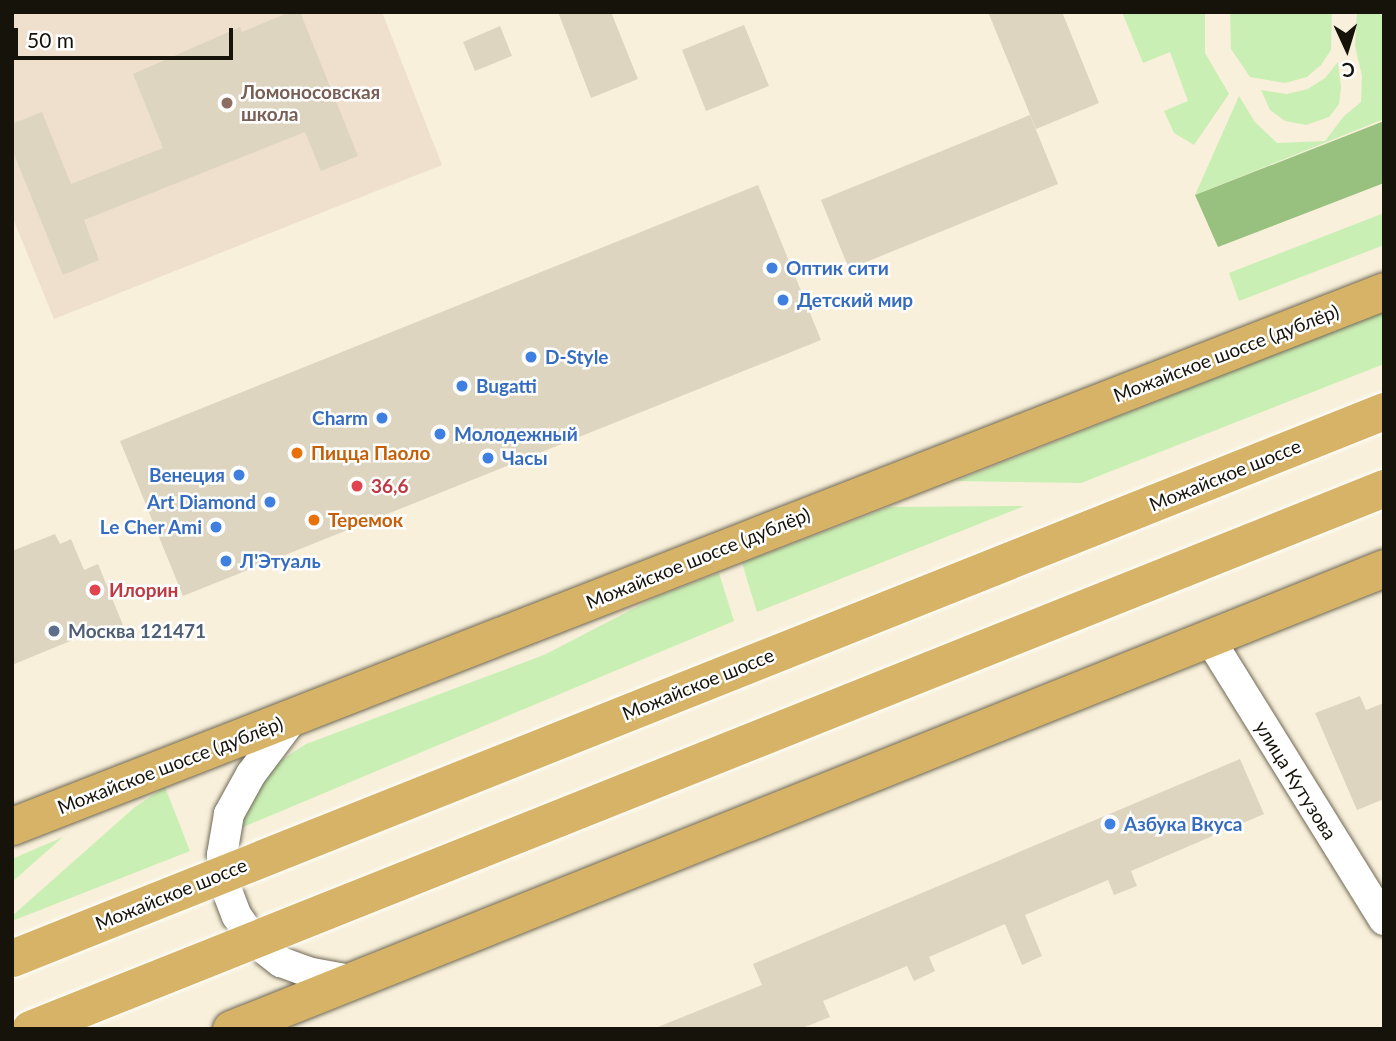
<!DOCTYPE html>
<html>
<head>
<meta charset="utf-8">
<style>
	body { margin:0 }
	#map { position:relative; width:1396px; height:1041px; overflow:hidden; background:#f8f0da; font-family:Lato,sans-serif }
	div>[style] { position:absolute }
	.education>* { inset:0; background:#eee0cd }
	.green>* { inset:0; background:#caefb4 }
	.forest>* { inset:0; background:#98c17f }
	.building>* { inset:0; background:#ddd5c0 }
	.roads { filter:drop-shadow(0 0 2px #6f6855) drop-shadow(0 0 2px #6f6855) }
	.minor>* { height:30px; margin:-15px; padding:0 15px; transform-origin:15px; border-radius:15px; background:#fff }
	.major>* { height:37px; margin:-18.5px; padding:0 18.5px; transform-origin:18.5px; border-radius:18.5px; background:#d6b366 }
	.bridges { filter:drop-shadow(0 0 2px #fff) drop-shadow(0 0 2px #fff) }
	.major-bridge>* { height:37px; margin:-18.5px; padding:0 18.5px; transform-origin:18.5px; border-radius:18.5px; background:#d6b366 }
	.dots>* { width:19px; height:19px; translate:-50% -50%; box-sizing:border-box; border:4px solid #fff; border-radius:50% }
	span { translate:-50% -50%; white-space:nowrap; text-align:center; line-height:1.15; -webkit-text-stroke:5px #fff; paint-order:stroke }
	.education-label { font-size:19px; color:#785e54; font-weight:700 }
	.left { translate:0 -50%; text-align:left }
	.shop-label { font-size:19px; color:#366cbe; font-weight:700 }
	.right { translate:-100% -50%; text-align:right }
	.street-label { font-size:19px; color:#16130b }
	.food-label { font-size:19px; color:#c56008; font-weight:700 }
	.health-label { font-size:19px; color:#be3a42; font-weight:700 }
	.service-label { font-size:19px; color:#4e5e75; font-weight:700 }
	.frame { position:absolute; inset:0; border:14px solid #16130b; pointer-events:none }
	.north { position:absolute; left:1312px; top:14px; width:70px; height:70px; -webkit-text-stroke:5px #fff; paint-order:stroke; rotate:176deg; font-size:19px; font-weight:700; line-height:28px; text-align:center; color:#16130b }
	.north::after { content:''; display:block; margin:auto; width:24px; height:32px; background:#16130b; clip-path:polygon(50% 0,100% 100%,50% 72%,0 100%) }
	.scale { position:absolute; left:14px; top:28px; width:219px; height:32px; box-sizing:border-box; border:4px solid #16130b; border-top:0; padding-left:9px; font-size:21px; line-height:24px; white-space:nowrap; color:#16130b; -webkit-text-stroke:5px #fff; paint-order:stroke }
</style>
</head>
<body>
<div id="map">
	<div class="education">
		<i style="clip-path:polygon(12px 12px,382px 12px,442px 165px,54px 319px,12px 216px)"></i>
	</div>
	<div class="green">
		<i style="clip-path:polygon(1122px 12px,1205px 12px,1205px 53px,1229px 94px,1194px 145px,1174px 133px,1164px 111px,1188px 101px,1170px 52px,1143px 63px)"></i>
		<i style="clip-path:polygon(1230px 12px,1332px 12px,1331px 50px,1321px 65px,1307px 77px,1285px 83px,1250px 77px,1231px 49px)"></i>
		<i style="clip-path:polygon(1357px 12px,1384px 12px,1384px 119px,1195px 195px,1239px 96px,1255px 122px,1277px 143px,1325px 141px,1344px 116px,1361px 102px,1362px 76px,1355px 46px)"></i>
		<i style="clip-path:polygon(1338px 62px,1341px 88px,1339px 104px,1329px 117px,1306px 125px,1285px 121px,1270px 110px,1261px 90px,1287px 94px,1308px 89px,1325px 78px)"></i>
		<i style="clip-path:polygon(1384px 213px,1384px 245px,1239px 301px,1229px 273px)"></i>
		<i style="clip-path:polygon(1384px 311px,1384px 364px,1081px 483px,956px 481px)"></i>
		<i style="clip-path:polygon(1024px 506px,757px 612px,742px 563px,889px 507px)"></i>
		<i style="clip-path:polygon(719px 573px,734px 621px,236px 830px,253px 791px,275px 764px,306px 744px,544px 655px,656px 597px)"></i>
		<i style="clip-path:polygon(165px 787px,190px 851px,12px 921px,12px 916px,135px 807px)"></i>
		<i style="clip-path:polygon(63px 837px,12px 882px,12px 859px)"></i>
	</div>
	<div class="forest">
		<i style="clip-path:polygon(1384px 121px,1384px 183px,1218px 247px,1195px 195px)"></i>
	</div>
	<div class="building">
		<i style="clip-path:polygon(290px 12px,300px 12px,358px 156px,321px 171px,305px 132px,84px 220px,99px 260px,63px 275px,12px 149px,12px 124px,42px 112px,71px 184px,163px 148px,133px 74px,240px 27px,242px 32px)"></i>
		<i style="clip-path:polygon(558px 12px,611px 12px,638px 79px,591px 98px)"></i>
		<i style="clip-path:polygon(988px 12px,1062px 12px,1099px 103px,1036px 129px)"></i>
		<i style="clip-path:polygon(744px 25px,769px 86px,706px 111px,682px 50px)"></i>
		<i style="clip-path:polygon(500px 26px,512px 56px,475px 71px,463px 42px)"></i>
		<i style="clip-path:polygon(1030px 115px,1058px 184px,849px 269px,821px 200px)"></i>
		<i style="clip-path:polygon(758px 185px,821px 340px,183px 596px,120px 441px)"></i>
		<i style="clip-path:polygon(55px 534px,60px 544px,71px 539px,84px 570px,98px 564px,123px 625px,81px 641px,80px 637px,12px 665px,12px 551px)"></i>
		<i style="clip-path:polygon(1360px 696px,1366px 710px,1384px 703px,1384px 799px,1357px 810px,1315px 713px)"></i>
		<i style="clip-path:polygon(1240px 759px,1264px 814px,1131px 871px,1137px 886px,1114px 895px,1108px 880px,1025px 915px,1042px 956px,1022px 965px,1005px 924px,929px 957px,935px 971px,914px 981px,907px 966px,823px 1001px,830px 1017px,800px 1029px,653px 1029px,762px 985px,753px 964px)"></i>
	</div>
	<div class="roads">
		<div class="minor">
			<i style="left:1209px;top:638px;width:332px;rotate:58.2deg"></i>
			<i style="left:294px;top:717px;width:71px;rotate:127deg"></i>
			<i style="left:251px;top:774px;width:46px;rotate:118.8deg"></i>
			<i style="left:229px;top:814px;width:42px;rotate:99.7deg"></i>
			<i style="left:222px;top:855px;width:33px;rotate:83deg"></i>
			<i style="left:226px;top:888px;width:30px;rotate:69deg"></i>
			<i style="left:237px;top:916px;width:32px;rotate:55deg"></i>
			<i style="left:255px;top:942px;width:33px;rotate:38deg"></i>
			<i style="left:281px;top:962px;width:33px;rotate:20deg"></i>
			<i style="left:312px;top:973px;width:45px;rotate:10.3deg"></i>
		</div>
		<div class="major">
			<i style="left:12px;top:826px;width:1473px;rotate:-21.3deg"></i>
			<i style="left:231px;top:1029px;width:1242px;rotate:-21.79deg"></i>
		</div>
	</div>
	<div class="bridges">
		<div class="major-bridge">
			<i style="left:12px;top:958px;width:1477px;rotate:-21.74deg"></i>
			<i style="left:30px;top:1029px;width:1458px;rotate:-21.78deg"></i>
		</div>
	</div>
	<div class="dots">
		<i style="left:227px;top:103px;background:#8d6e63"></i>
		<i style="left:772px;top:268px;background:#3f7fe0"></i>
		<i style="left:783px;top:300px;background:#3f7fe0"></i>
		<i style="left:531px;top:357px;background:#3f7fe0"></i>
		<i style="left:462px;top:386px;background:#3f7fe0"></i>
		<i style="left:382px;top:418px;background:#3f7fe0"></i>
		<i style="left:440px;top:434px;background:#3f7fe0"></i>
		<i style="left:297px;top:453px;background:#e8710a"></i>
		<i style="left:488px;top:458px;background:#3f7fe0"></i>
		<i style="left:239px;top:475px;background:#3f7fe0"></i>
		<i style="left:357px;top:486px;background:#e0444e"></i>
		<i style="left:270px;top:502px;background:#3f7fe0"></i>
		<i style="left:314px;top:520px;background:#e8710a"></i>
		<i style="left:216px;top:527px;background:#3f7fe0"></i>
		<i style="left:226px;top:561px;background:#3f7fe0"></i>
		<i style="left:95px;top:590px;background:#e0444e"></i>
		<i style="left:54px;top:631px;background:#5c6f8a"></i>
		<i style="left:1110px;top:824px;background:#3f7fe0"></i>
	</div>
	<div class="education-label">
		<span class="left" style="left:241px;top:103px">Ломоносовская<br>школа</span>
	</div>
	<div class="shop-label">
		<span class="left" style="left:786px;top:268px">Оптик сити</span>
		<span class="left" style="left:797px;top:300px">Детский мир</span>
		<span class="left" style="left:545px;top:357px">D-Style</span>
		<span class="left" style="left:476px;top:386px">Bugatti</span>
		<span class="right" style="left:368px;top:418px">Charm</span>
		<span class="left" style="left:454px;top:434px">Молодежный</span>
		<span class="left" style="left:502px;top:458px">Часы</span>
		<span class="right" style="left:225px;top:475px">Венеция</span>
		<span class="right" style="left:256px;top:502px">Art Diamond</span>
		<span class="right" style="left:202px;top:527px">Le Cher Ami</span>
		<span class="left" style="left:240px;top:561px">Л'Этуаль</span>
		<span class="left" style="left:1124px;top:824px">Азбука Вкуса</span>
	</div>
	<div class="street-label">
		<span style="left:1226px;top:353px;rotate:-21deg">Можайское шоссе (дублёр)</span>
		<span style="left:1225px;top:475px;rotate:-22deg">Можайское шоссе</span>
		<span style="left:698px;top:558px;rotate:-22deg">Можайское шоссе (дублёр)</span>
		<span style="left:698px;top:684px;rotate:-22deg">Можайское шоссе</span>
		<span style="left:170px;top:765px;rotate:-21deg">Можайское шоссе (дублёр)</span>
		<span style="left:1296px;top:780px;rotate:58deg">улица Кутузова</span>
		<span style="left:171px;top:894px;rotate:-22deg">Можайское шоссе</span>
	</div>
	<div class="food-label">
		<span class="left" style="left:311px;top:453px">Пицца Паоло</span>
		<span class="left" style="left:328px;top:520px">Теремок</span>
	</div>
	<div class="health-label">
		<span class="left" style="left:371px;top:486px">36,6</span>
		<span class="left" style="left:109px;top:590px">Илорин</span>
	</div>
	<div class="service-label">
		<span class="left" style="left:68px;top:631px">Москва 121471</span>
	</div>
	<div class="frame"></div>
	<div class="north">С</div>
	<div class="scale">50 m</div>
</div>
</body>
</html>
